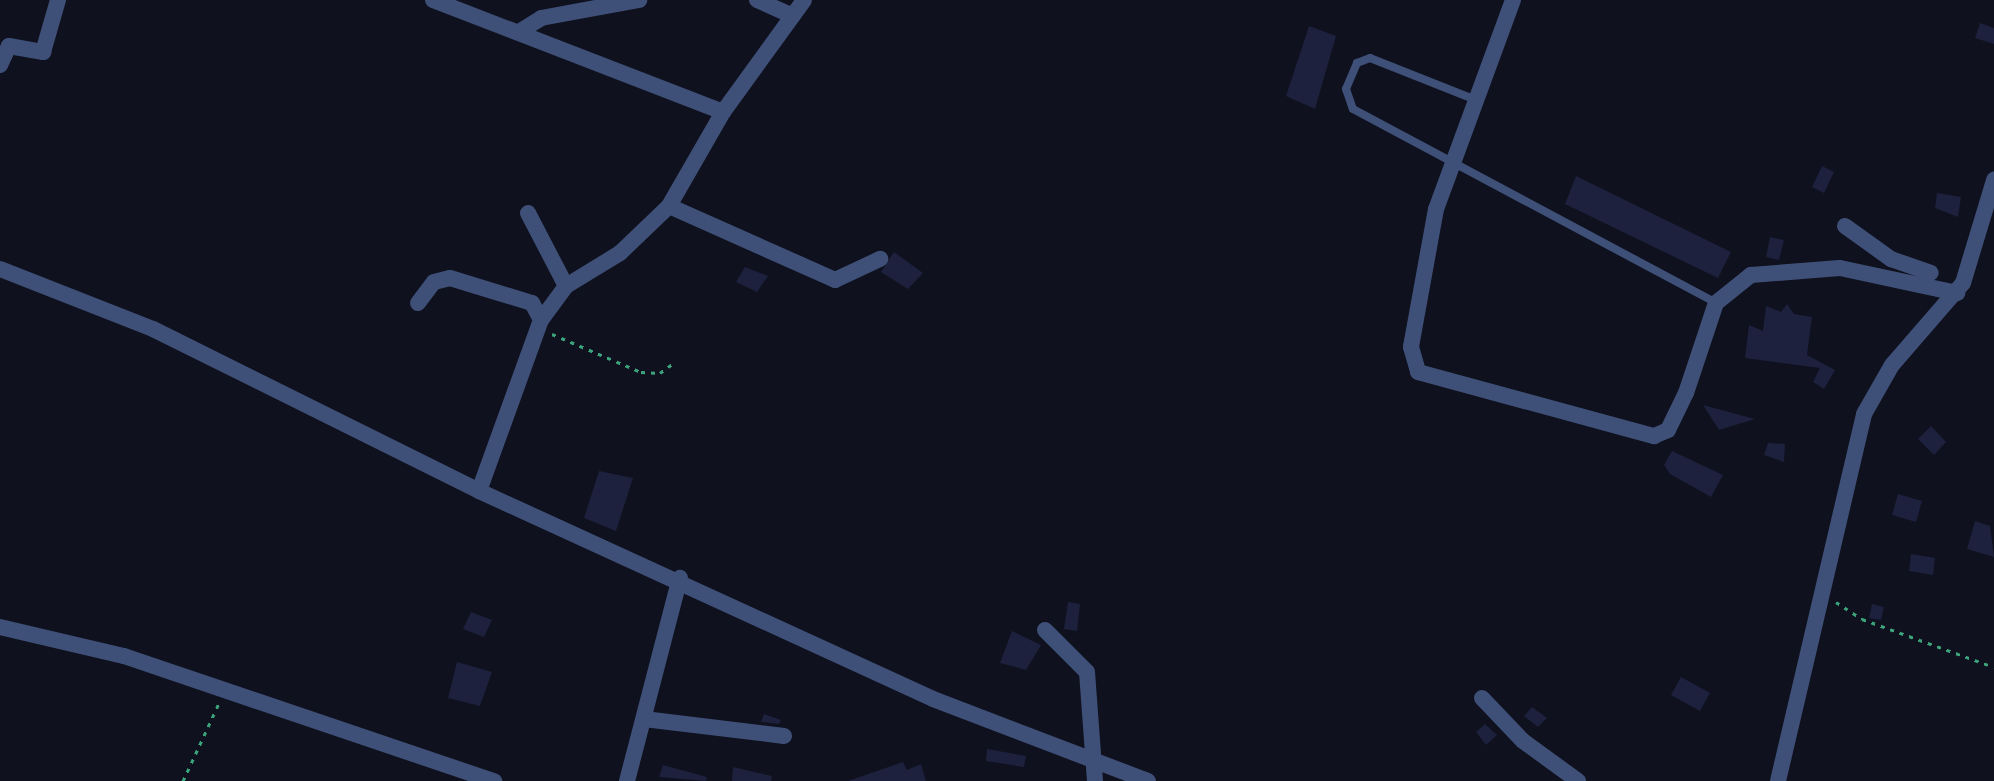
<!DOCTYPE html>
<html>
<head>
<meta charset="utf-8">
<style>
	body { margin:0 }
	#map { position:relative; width:1994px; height:781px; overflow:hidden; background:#0f111e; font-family:"Archivo Narrow",sans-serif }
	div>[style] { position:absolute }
	.building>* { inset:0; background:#1d213d }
	.path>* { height:3px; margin-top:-1.5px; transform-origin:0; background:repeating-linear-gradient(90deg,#3ba47b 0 4px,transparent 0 10px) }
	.lane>* { height:8px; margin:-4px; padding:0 4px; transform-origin:4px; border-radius:4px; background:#3f5078 }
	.street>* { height:16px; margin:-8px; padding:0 8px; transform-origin:8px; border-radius:8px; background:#3f5078 }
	span { translate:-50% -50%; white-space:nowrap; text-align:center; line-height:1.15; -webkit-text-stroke:6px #0f111e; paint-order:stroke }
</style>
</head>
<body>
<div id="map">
	<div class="building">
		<i style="clip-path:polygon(1980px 23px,1994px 28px,1994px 44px,1975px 38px)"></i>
		<i style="clip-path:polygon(1309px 26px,1336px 36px,1315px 109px,1286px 96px)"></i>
		<i style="clip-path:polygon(1822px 166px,1834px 172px,1824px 193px,1812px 187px)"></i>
		<i style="clip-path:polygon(1576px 176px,1731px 252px,1718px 278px,1565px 204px)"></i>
		<i style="clip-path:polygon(1937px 193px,1961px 197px,1958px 217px,1935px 208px)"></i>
		<i style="clip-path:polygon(1770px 237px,1784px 240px,1779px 260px,1766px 257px)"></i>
		<i style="clip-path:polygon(894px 252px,923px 273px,908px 289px,881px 272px)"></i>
		<i style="clip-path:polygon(745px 267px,768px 276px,757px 292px,736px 282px)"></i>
		<i style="clip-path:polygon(1787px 304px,1794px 314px,1812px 317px,1807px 355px,1835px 370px,1824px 389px,1813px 382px,1820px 368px,1745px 358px,1749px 325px,1763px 331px,1766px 306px,1781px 312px)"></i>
		<i style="clip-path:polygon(1703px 405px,1755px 419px,1719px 430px)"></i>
		<i style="clip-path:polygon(1931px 426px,1946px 442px,1934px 455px,1918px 439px)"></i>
		<i style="clip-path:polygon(1768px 443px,1785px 444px,1784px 462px,1764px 455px)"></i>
		<i style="clip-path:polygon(1672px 451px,1723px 475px,1711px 497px,1670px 474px,1664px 465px)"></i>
		<i style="clip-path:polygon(599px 471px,633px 478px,616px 531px,584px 518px)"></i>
		<i style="clip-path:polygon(1898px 494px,1922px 501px,1916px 522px,1892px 515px)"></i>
		<i style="clip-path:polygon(1975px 521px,1990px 526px,1994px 557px,1967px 549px)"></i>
		<i style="clip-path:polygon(1911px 554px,1935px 558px,1933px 575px,1909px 571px)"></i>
		<i style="clip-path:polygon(1068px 602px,1080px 604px,1077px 631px,1064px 629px)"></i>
		<i style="clip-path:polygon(1872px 604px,1884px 607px,1881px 620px,1869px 618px)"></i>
		<i style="clip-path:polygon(471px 612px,492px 620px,484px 637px,463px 629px)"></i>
		<i style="clip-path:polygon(1012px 631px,1041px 645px,1026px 670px,1000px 663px)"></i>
		<i style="clip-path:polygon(457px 662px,492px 672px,480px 706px,448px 698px)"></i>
		<i style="clip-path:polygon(1681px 677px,1710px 693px,1700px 711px,1671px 695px)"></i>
		<i style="clip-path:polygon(1532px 707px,1547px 718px,1538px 727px,1524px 716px)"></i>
		<i style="clip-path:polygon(764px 714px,781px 720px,779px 724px,761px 722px)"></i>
		<i style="clip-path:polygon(1485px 724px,1497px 735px,1486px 745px,1476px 732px)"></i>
		<i style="clip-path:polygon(987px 749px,1026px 756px,1024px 767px,986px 761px)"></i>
		<i style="clip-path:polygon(903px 762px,907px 770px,921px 764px,926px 781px,848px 781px)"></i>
		<i style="clip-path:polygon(663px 765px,707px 777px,706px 781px,659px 777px)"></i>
		<i style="clip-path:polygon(733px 767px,772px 776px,771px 781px,732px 781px)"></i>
	</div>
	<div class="path">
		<i style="left:552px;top:334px;width:97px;rotate:23.1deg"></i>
		<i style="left:641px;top:372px;width:19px;rotate:3deg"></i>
		<i style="left:660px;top:373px;width:19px;rotate:-36deg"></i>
		<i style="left:1836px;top:602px;width:31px;rotate:33deg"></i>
		<i style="left:1862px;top:619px;width:140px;rotate:20deg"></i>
		<i style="left:183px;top:781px;width:86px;rotate:-65.2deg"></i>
	</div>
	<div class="lane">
		<i style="left:1476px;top:100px;width:114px;rotate:-158.4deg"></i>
		<i style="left:1370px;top:58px;width:14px;rotate:159deg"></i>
		<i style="left:1357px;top:63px;width:28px;rotate:113deg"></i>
		<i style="left:1346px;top:89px;width:21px;rotate:71deg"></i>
		<i style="left:1353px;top:109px;width:412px;rotate:28.1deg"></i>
	</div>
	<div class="street">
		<i style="left:433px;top:0;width:311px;rotate:21.1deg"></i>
		<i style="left:757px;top:0;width:39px;rotate:24deg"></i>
		<i style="left:1513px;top:0;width:223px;rotate:110.2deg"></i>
		<i style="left:1436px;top:209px;width:140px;rotate:100.3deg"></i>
		<i style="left:1411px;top:347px;width:26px;rotate:74deg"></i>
		<i style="left:1418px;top:372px;width:245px;rotate:15.2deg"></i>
		<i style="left:1654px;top:436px;width:15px;rotate:-23deg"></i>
		<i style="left:1668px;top:430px;width:41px;rotate:-64.1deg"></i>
		<i style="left:1686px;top:393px;width:95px;rotate:-71.6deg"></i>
		<i style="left:1716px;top:303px;width:45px;rotate:-38.7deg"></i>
		<i style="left:1751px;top:275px;width:89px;rotate:-4.5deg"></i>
		<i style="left:1840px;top:268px;width:120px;rotate:12.1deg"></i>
		<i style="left:519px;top:32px;width:26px;rotate:-32deg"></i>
		<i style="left:541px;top:18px;width:100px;rotate:-10.4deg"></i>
		<i style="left:0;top:65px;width:21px;rotate:-65deg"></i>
		<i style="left:9px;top:46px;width:35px;rotate:10deg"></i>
		<i style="left:43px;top:52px;width:54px;rotate:-73.9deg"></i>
		<i style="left:669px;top:206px;width:182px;rotate:24deg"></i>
		<i style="left:835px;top:280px;width:50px;rotate:-25deg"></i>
		<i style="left:528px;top:213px;width:82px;rotate:62.5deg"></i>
		<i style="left:1845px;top:226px;width:57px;rotate:35.7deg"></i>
		<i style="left:1891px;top:259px;width:42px;rotate:19.3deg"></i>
		<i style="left:0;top:269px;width:164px;rotate:21.4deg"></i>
		<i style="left:153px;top:329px;width:364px;rotate:26.4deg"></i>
		<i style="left:479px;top:491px;width:499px;rotate:24.6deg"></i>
		<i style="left:933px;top:699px;width:230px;rotate:20.9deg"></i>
		<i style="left:418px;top:303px;width:26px;rotate:-53deg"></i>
		<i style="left:434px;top:282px;width:16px;rotate:-14deg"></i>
		<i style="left:450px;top:278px;width:86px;rotate:17deg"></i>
		<i style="left:532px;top:303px;width:19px;rotate:62deg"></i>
		<i style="left:479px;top:491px;width:182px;rotate:-70.1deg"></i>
		<i style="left:541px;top:320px;width:42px;rotate:-53.7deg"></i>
		<i style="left:566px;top:286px;width:63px;rotate:-31.4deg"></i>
		<i style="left:620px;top:253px;width:68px;rotate:-43.8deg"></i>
		<i style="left:669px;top:206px;width:108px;rotate:-60.1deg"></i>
		<i style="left:723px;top:112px;width:138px;rotate:-54.1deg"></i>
		<i style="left:0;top:627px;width:127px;rotate:13.2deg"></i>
		<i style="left:124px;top:656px;width:391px;rotate:18.7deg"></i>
		<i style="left:1045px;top:630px;width:59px;rotate:45deg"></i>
		<i style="left:1087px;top:672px;width:109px;rotate:85.8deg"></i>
		<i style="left:1482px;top:698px;width:59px;rotate:46.4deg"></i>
		<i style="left:1523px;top:741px;width:68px;rotate:36deg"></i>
		<i style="left:644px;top:719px;width:141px;rotate:6.9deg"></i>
		<i style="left:627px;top:781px;width:210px;rotate:-75.4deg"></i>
		<i style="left:1778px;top:781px;width:377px;rotate:-76.8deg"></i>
		<i style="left:1864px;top:414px;width:56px;rotate:-60.3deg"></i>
		<i style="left:1892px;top:365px;width:108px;rotate:-49.1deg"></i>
		<i style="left:1963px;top:283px;width:108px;rotate:-73.2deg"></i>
	</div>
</div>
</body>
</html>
